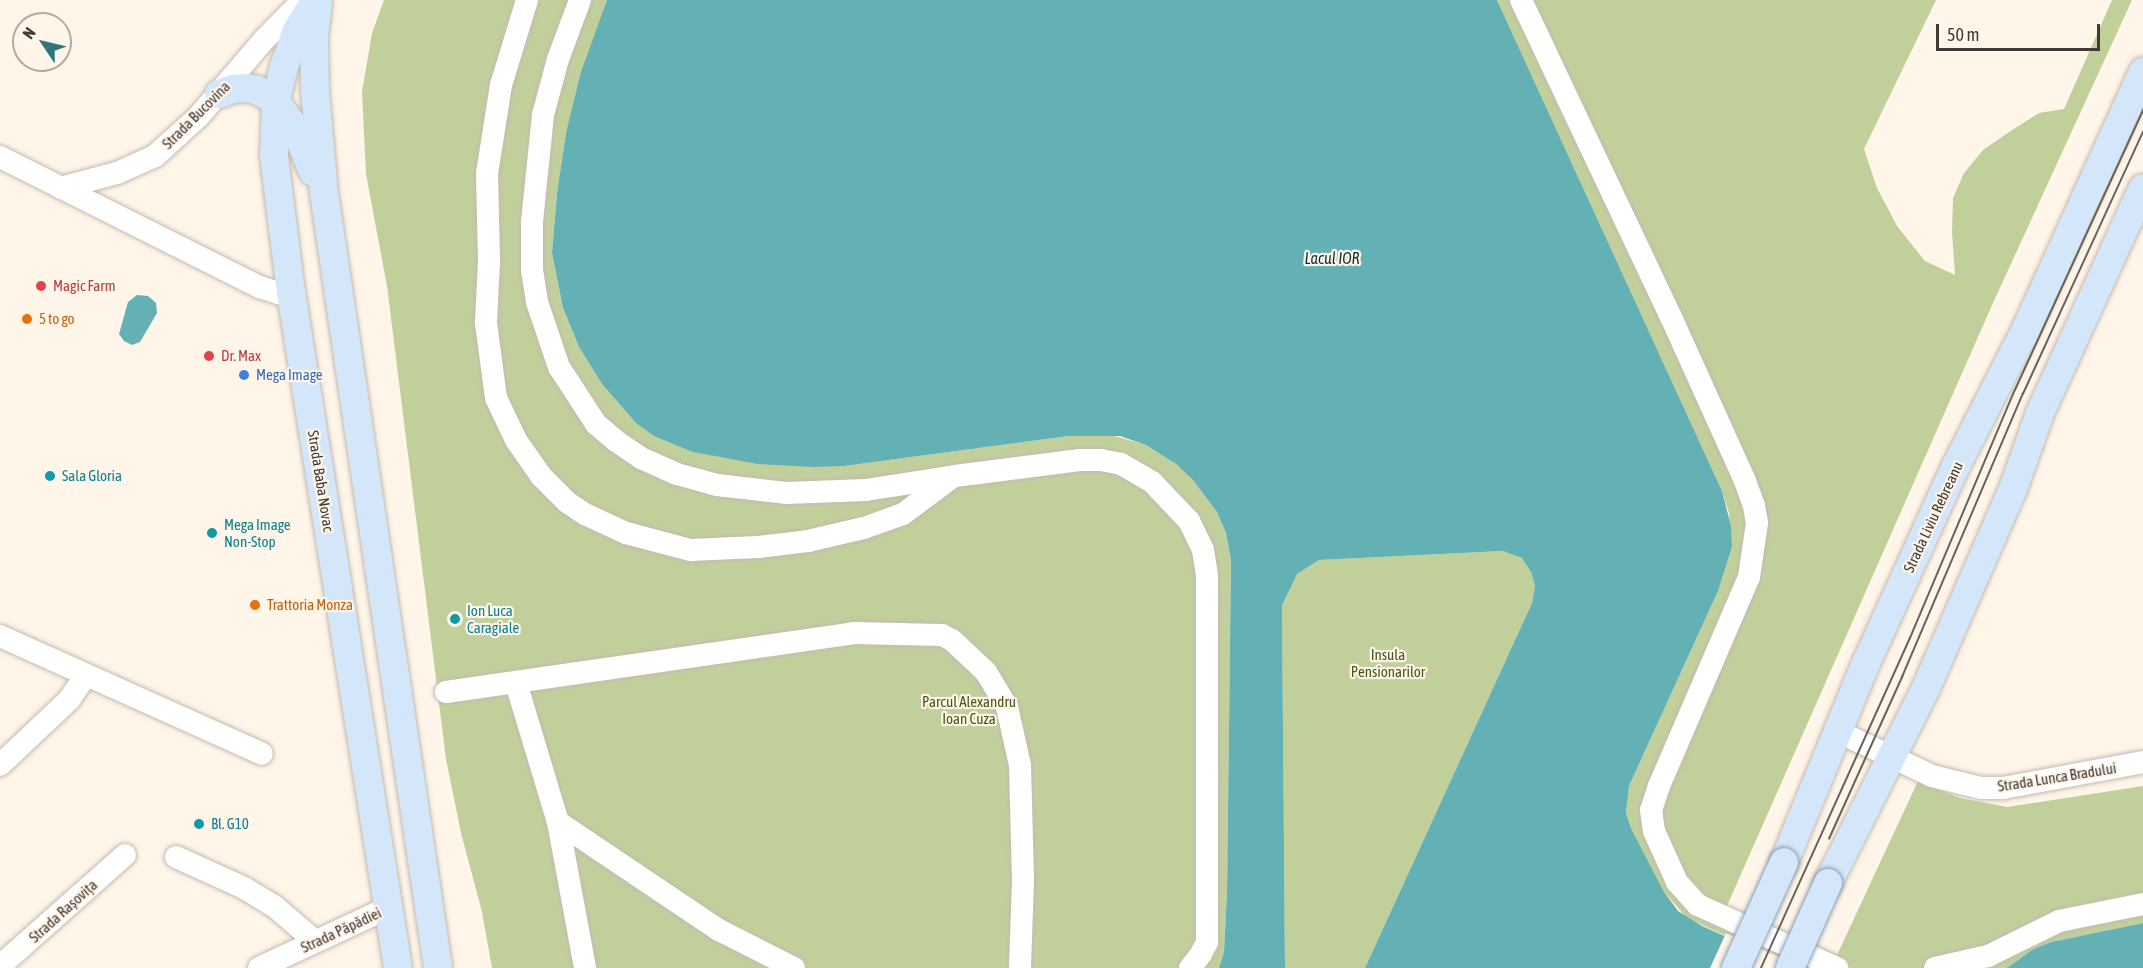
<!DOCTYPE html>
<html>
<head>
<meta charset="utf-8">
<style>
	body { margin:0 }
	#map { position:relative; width:2143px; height:968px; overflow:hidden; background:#fff5e9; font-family:"Asap Condensed",sans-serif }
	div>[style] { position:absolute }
	.green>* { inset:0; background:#c1d09b }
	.water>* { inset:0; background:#63b0b5 }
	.pier>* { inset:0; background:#fff5e9 }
	.roads { filter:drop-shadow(0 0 2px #c4bbaf) drop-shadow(0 0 2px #c4bbaf) }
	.minor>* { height:22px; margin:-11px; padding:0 11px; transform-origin:11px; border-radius:11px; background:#fff }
	.major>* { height:28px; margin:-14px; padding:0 14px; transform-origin:14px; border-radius:14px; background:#d3e6fa }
	.tram>* { height:1.5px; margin:-0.75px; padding:0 0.75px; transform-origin:0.75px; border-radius:0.75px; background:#67625b }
	.bridges { filter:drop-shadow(0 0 2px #8b9fb2) drop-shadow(0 0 2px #8b9fb2) }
	.major-bridge>* { height:28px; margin:-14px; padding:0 14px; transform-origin:14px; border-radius:14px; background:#d3e6fa }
	.dots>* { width:16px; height:16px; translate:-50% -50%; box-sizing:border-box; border:3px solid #fff5e9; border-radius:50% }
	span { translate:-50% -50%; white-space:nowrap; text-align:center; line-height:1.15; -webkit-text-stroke:4.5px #fff5e9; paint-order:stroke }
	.street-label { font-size:15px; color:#3e3a35 }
	.health-label { font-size:15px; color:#be3a42 }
	.left { translate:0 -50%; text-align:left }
	.food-label { font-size:15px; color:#c56008 }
	.shop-label { font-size:15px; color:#366cbe }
	.culture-label { font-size:15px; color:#0d838f }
	.park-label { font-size:15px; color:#4b581b }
	.water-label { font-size:16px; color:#0a3234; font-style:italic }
	.north { position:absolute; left:12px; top:12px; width:60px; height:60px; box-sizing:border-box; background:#fff5e9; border:2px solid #b2aaa1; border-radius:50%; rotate:305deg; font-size:16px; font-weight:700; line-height:24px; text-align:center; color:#3e3a35 }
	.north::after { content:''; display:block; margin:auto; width:21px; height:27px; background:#2e777e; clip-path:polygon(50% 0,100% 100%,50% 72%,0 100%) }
	.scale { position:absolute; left:1936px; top:24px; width:164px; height:27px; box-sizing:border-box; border:3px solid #3e3a35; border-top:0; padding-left:8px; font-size:18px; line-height:21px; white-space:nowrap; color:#3e3a35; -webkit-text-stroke:4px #fff5e9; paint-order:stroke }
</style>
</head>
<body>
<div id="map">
	<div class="green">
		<i style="clip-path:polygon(384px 0,607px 0,566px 133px,557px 193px,552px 253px,563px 308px,579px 347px,602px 384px,636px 423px,844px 466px,1069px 436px,1111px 435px,1146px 445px,1176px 464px,1193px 480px,1217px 512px,1226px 533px,1231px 560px,1227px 892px,1224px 953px,1219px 968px,492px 968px,482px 912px,461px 833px,446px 759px,387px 286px,366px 174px,362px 92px,372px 33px)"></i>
		<i style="clip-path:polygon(1497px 0,1936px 0,1864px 149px,1877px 188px,1897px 226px,1925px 261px,1955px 275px,1952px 232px,1953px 198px,1964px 173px,1983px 150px,2012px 130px,2039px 113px,2064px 109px,2112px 0,2132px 0,1993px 303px,1727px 906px,1837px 955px,1918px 781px,1960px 798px,2007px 807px,2143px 786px,2143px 923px,2051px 942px,2033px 949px,2007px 968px,1796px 968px,1687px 918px,1664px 892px,1631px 828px,1626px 813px,1629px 786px,1718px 591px,1732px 547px,1729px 513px,1722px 491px)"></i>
		<i style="clip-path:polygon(1503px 551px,1523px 558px,1531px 572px,1535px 586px,1532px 603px,1365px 968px,1285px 968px,1282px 605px,1288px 586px,1297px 574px,1319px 560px)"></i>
	</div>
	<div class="water">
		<i style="clip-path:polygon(607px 0,1497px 0,1722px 491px,1731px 526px,1732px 547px,1718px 591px,1629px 786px,1626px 813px,1631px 828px,1664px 892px,1678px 911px,1702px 926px,1796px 968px,1365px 968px,1532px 603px,1535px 586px,1531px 572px,1522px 558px,1503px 551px,1319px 560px,1297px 574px,1282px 605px,1285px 968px,1219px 968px,1224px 952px,1227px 892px,1231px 560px,1226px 533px,1217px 512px,1193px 480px,1176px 464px,1146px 445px,1120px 436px,1069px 436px,844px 466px,813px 467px,758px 464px,693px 452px,654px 436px,636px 423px,602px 384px,579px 347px,563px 308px,552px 253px,557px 193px,566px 133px,581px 72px)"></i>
		<i style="clip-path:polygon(137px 295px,148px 296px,156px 303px,157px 313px,140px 342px,132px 345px,124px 341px,119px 334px,128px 302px)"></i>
		<i style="clip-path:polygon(2143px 923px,2143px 968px,2007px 968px,2033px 949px,2051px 942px)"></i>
	</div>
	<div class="pier">
		<i style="clip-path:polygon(1726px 933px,1797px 965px,1799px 968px,1710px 968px)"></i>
	</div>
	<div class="roads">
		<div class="minor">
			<i style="left:527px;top:0;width:89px;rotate:107deg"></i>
			<i style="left:501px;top:85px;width:89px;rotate:99deg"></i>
			<i style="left:487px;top:173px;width:88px;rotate:88.7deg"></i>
			<i style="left:489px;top:261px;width:62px;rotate:92.8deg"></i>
			<i style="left:486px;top:323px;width:76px;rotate:82.4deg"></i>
			<i style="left:496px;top:398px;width:47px;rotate:64.5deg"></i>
			<i style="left:516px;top:440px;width:44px;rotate:55.2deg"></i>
			<i style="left:541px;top:476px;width:37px;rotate:45deg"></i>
			<i style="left:567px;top:502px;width:22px;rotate:34deg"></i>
			<i style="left:585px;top:514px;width:45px;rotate:24.9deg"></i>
			<i style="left:626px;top:533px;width:66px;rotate:14.9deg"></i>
			<i style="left:690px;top:550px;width:68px;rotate:-2.5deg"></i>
			<i style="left:758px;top:547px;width:50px;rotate:-6.8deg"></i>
			<i style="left:808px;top:541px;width:57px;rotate:-13.1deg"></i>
			<i style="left:864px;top:528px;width:41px;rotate:-19.7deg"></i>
			<i style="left:903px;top:514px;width:59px;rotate:-36.7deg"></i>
			<i style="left:580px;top:0;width:63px;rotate:110.4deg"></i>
			<i style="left:558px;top:59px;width:58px;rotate:105deg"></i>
			<i style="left:543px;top:115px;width:108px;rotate:95.9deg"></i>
			<i style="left:532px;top:222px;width:48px;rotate:90deg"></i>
			<i style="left:532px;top:270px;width:32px;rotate:81deg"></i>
			<i style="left:537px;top:302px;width:69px;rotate:71.3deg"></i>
			<i style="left:559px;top:367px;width:68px;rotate:57deg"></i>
			<i style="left:596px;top:424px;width:26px;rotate:40deg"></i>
			<i style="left:616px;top:441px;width:30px;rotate:34deg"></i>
			<i style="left:641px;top:458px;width:39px;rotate:24deg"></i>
			<i style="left:677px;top:474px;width:41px;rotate:15.4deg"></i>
			<i style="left:717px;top:485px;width:69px;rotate:6.6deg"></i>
			<i style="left:786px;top:493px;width:80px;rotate:-2.1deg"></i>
			<i style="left:866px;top:490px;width:90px;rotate:-8.9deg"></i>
			<i style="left:955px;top:476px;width:126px;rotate:-7.3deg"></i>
			<i style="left:1080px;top:460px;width:21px"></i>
			<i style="left:1101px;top:460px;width:20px;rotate:11deg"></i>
			<i style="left:1121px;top:464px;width:36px;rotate:30deg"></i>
			<i style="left:1152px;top:482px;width:54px;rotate:46.5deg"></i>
			<i style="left:1189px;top:521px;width:32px;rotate:64deg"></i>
			<i style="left:1203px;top:550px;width:26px;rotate:81deg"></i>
			<i style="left:1207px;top:576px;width:366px;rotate:90deg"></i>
			<i style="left:1207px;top:942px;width:13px;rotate:117deg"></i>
			<i style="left:1201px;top:954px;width:18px;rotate:128deg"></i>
			<i style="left:1521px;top:0;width:351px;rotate:64.7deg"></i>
			<i style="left:1671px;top:317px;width:180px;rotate:65.7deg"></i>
			<i style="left:1745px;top:481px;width:27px;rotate:70deg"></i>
			<i style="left:1754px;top:506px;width:17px;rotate:80deg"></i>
			<i style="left:1757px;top:523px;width:55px;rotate:98.4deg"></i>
			<i style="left:1749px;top:577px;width:228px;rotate:113.3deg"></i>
			<i style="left:1659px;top:786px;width:25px;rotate:108deg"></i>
			<i style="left:1651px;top:810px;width:21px;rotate:82deg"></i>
			<i style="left:1654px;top:831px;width:56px;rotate:65.7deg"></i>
			<i style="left:1677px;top:882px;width:31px;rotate:48deg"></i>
			<i style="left:1698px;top:905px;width:153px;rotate:24.4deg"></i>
			<i style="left:0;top:157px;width:291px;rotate:26.6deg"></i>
			<i style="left:260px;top:287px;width:20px;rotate:18deg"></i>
			<i style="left:279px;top:293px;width:12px;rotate:-5deg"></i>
			<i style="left:61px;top:188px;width:58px;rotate:-15deg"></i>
			<i style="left:117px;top:173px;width:42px;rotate:-24.1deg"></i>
			<i style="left:155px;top:156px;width:59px;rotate:-42.3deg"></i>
			<i style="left:199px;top:116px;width:100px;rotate:-49.5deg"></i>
			<i style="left:264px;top:40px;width:56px;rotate:-45.7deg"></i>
			<i style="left:0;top:636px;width:287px;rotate:24.2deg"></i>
			<i style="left:516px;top:683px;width:145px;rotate:73.2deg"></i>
			<i style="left:558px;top:822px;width:148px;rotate:79.5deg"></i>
			<i style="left:446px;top:692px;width:411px;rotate:-8.2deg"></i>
			<i style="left:853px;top:633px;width:89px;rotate:1.3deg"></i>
			<i style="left:942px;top:635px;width:11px;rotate:27deg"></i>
			<i style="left:952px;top:640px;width:47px;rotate:43.3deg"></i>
			<i style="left:986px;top:672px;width:41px;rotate:59deg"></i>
			<i style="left:1007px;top:707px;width:59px;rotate:77.4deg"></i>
			<i style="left:1020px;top:765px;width:116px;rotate:88.5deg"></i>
			<i style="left:1023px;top:881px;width:87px;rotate:92deg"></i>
			<i style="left:1839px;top:732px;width:103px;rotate:25.3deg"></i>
			<i style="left:1932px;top:776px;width:50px;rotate:13.8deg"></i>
			<i style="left:1981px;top:788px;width:22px"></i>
			<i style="left:2003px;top:788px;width:142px;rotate:-10.5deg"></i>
			<i style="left:0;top:765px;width:95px;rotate:-43.3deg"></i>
			<i style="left:69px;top:700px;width:30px;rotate:-56deg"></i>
			<i style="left:558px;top:822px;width:194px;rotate:33.9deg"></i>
			<i style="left:719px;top:930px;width:84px;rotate:26.9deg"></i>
			<i style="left:176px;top:857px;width:75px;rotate:24.5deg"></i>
			<i style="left:244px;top:888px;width:35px;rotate:31deg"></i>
			<i style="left:274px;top:906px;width:54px;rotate:40.5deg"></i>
			<i style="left:0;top:966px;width:167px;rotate:-41.6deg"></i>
			<i style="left:259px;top:968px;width:145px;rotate:-25deg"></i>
			<i style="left:1935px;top:968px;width:54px;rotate:-12.8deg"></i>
			<i style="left:1988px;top:956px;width:79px;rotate:-26.2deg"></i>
			<i style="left:2059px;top:921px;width:86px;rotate:-11.4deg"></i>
		</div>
		<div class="major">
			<i style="left:316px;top:0;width:36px;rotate:122deg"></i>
			<i style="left:297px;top:31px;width:37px;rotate:110deg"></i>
			<i style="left:284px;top:66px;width:37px;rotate:103deg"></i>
			<i style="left:276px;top:102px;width:54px;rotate:92.1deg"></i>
			<i style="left:274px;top:156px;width:137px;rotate:82.9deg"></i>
			<i style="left:291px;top:292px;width:684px;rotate:81.01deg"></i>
			<i style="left:318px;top:4px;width:32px;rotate:97deg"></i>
			<i style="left:314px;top:36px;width:55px;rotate:89deg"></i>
			<i style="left:315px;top:91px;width:102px;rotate:85deg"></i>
			<i style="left:324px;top:193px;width:783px;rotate:81.63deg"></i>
			<i style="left:219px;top:94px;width:15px;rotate:-20deg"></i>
			<i style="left:233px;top:89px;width:13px;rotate:-4deg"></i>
			<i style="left:246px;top:88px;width:11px;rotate:10deg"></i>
			<i style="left:257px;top:90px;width:22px;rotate:32deg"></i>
			<i style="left:276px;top:102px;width:34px;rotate:54deg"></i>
			<i style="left:296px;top:130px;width:45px;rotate:68deg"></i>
			<i style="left:1784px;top:862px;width:217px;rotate:-67.6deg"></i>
			<i style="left:1867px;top:661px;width:214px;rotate:-65.5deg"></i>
			<i style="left:1956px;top:466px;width:152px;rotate:-62.9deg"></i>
			<i style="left:2025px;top:331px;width:285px;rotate:-65.5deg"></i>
			<i style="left:1828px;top:883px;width:218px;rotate:-63.3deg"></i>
			<i style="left:1926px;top:688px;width:217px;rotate:-66.4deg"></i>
			<i style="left:2013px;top:489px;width:81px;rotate:-70.4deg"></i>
			<i style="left:2040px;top:413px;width:247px;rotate:-65.4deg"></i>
		</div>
	</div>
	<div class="tram">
		<i style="left:1829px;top:839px;width:178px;rotate:-65.7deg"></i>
		<i style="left:1902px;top:677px;width:308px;rotate:-66.9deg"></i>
		<i style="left:2023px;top:394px;width:288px;rotate:-65.4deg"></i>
		<i style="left:1761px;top:968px;width:362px;rotate:-65.7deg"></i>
		<i style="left:1910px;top:638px;width:269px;rotate:-67.1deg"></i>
		<i style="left:2015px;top:390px;width:308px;rotate:-65.4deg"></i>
	</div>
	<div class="bridges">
		<div class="major-bridge">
			<i style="left:1736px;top:968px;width:116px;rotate:-65.6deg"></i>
			<i style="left:1790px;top:968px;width:93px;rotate:-65.9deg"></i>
		</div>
	</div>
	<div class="dots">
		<i style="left:41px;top:286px;background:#e0444e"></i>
		<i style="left:27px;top:319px;background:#e8710a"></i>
		<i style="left:209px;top:356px;background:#e0444e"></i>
		<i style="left:244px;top:375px;background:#3f7fe0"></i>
		<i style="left:50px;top:476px;background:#0f9aa8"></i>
		<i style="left:212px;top:533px;background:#0f9aa8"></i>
		<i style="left:255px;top:605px;background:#e8710a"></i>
		<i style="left:455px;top:619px;background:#0f9aa8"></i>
		<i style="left:199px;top:824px;background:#0f9aa8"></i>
	</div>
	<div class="street-label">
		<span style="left:196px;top:115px;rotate:-45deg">Strada Bucovina</span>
		<span style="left:321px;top:481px;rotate:81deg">Strada Baba Novac</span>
		<span style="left:1933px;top:517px;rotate:-65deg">Strada Liviu Rebreanu</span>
		<span style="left:2057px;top:777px;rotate:-9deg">Strada Lunca Bradului</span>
		<span style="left:63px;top:911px;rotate:-42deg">Strada Rașovița</span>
		<span style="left:341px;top:930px;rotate:-25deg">Strada Păpădiei</span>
	</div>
	<div class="health-label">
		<span class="left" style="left:53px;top:286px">Magic Farm</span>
		<span class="left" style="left:221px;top:356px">Dr. Max</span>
	</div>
	<div class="food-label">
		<span class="left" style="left:39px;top:319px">5 to go</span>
		<span class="left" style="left:267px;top:605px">Trattoria Monza</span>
	</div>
	<div class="shop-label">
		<span class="left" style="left:256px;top:375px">Mega Image</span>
	</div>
	<div class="culture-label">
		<span class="left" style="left:62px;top:476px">Sala Gloria</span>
		<span class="left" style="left:224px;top:533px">Mega Image<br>Non-Stop</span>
		<span class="left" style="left:467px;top:619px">Ion Luca<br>Caragiale</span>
		<span class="left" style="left:211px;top:824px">Bl. G10</span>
	</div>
	<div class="park-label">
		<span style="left:1388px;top:663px">Insula<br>Pensionarilor</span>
		<span style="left:969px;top:710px">Parcul Alexandru<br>Ioan Cuza</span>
	</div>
	<div class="water-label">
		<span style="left:1332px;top:258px">Lacul IOR</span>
	</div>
	<div class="north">N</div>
	<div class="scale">50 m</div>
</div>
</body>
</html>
